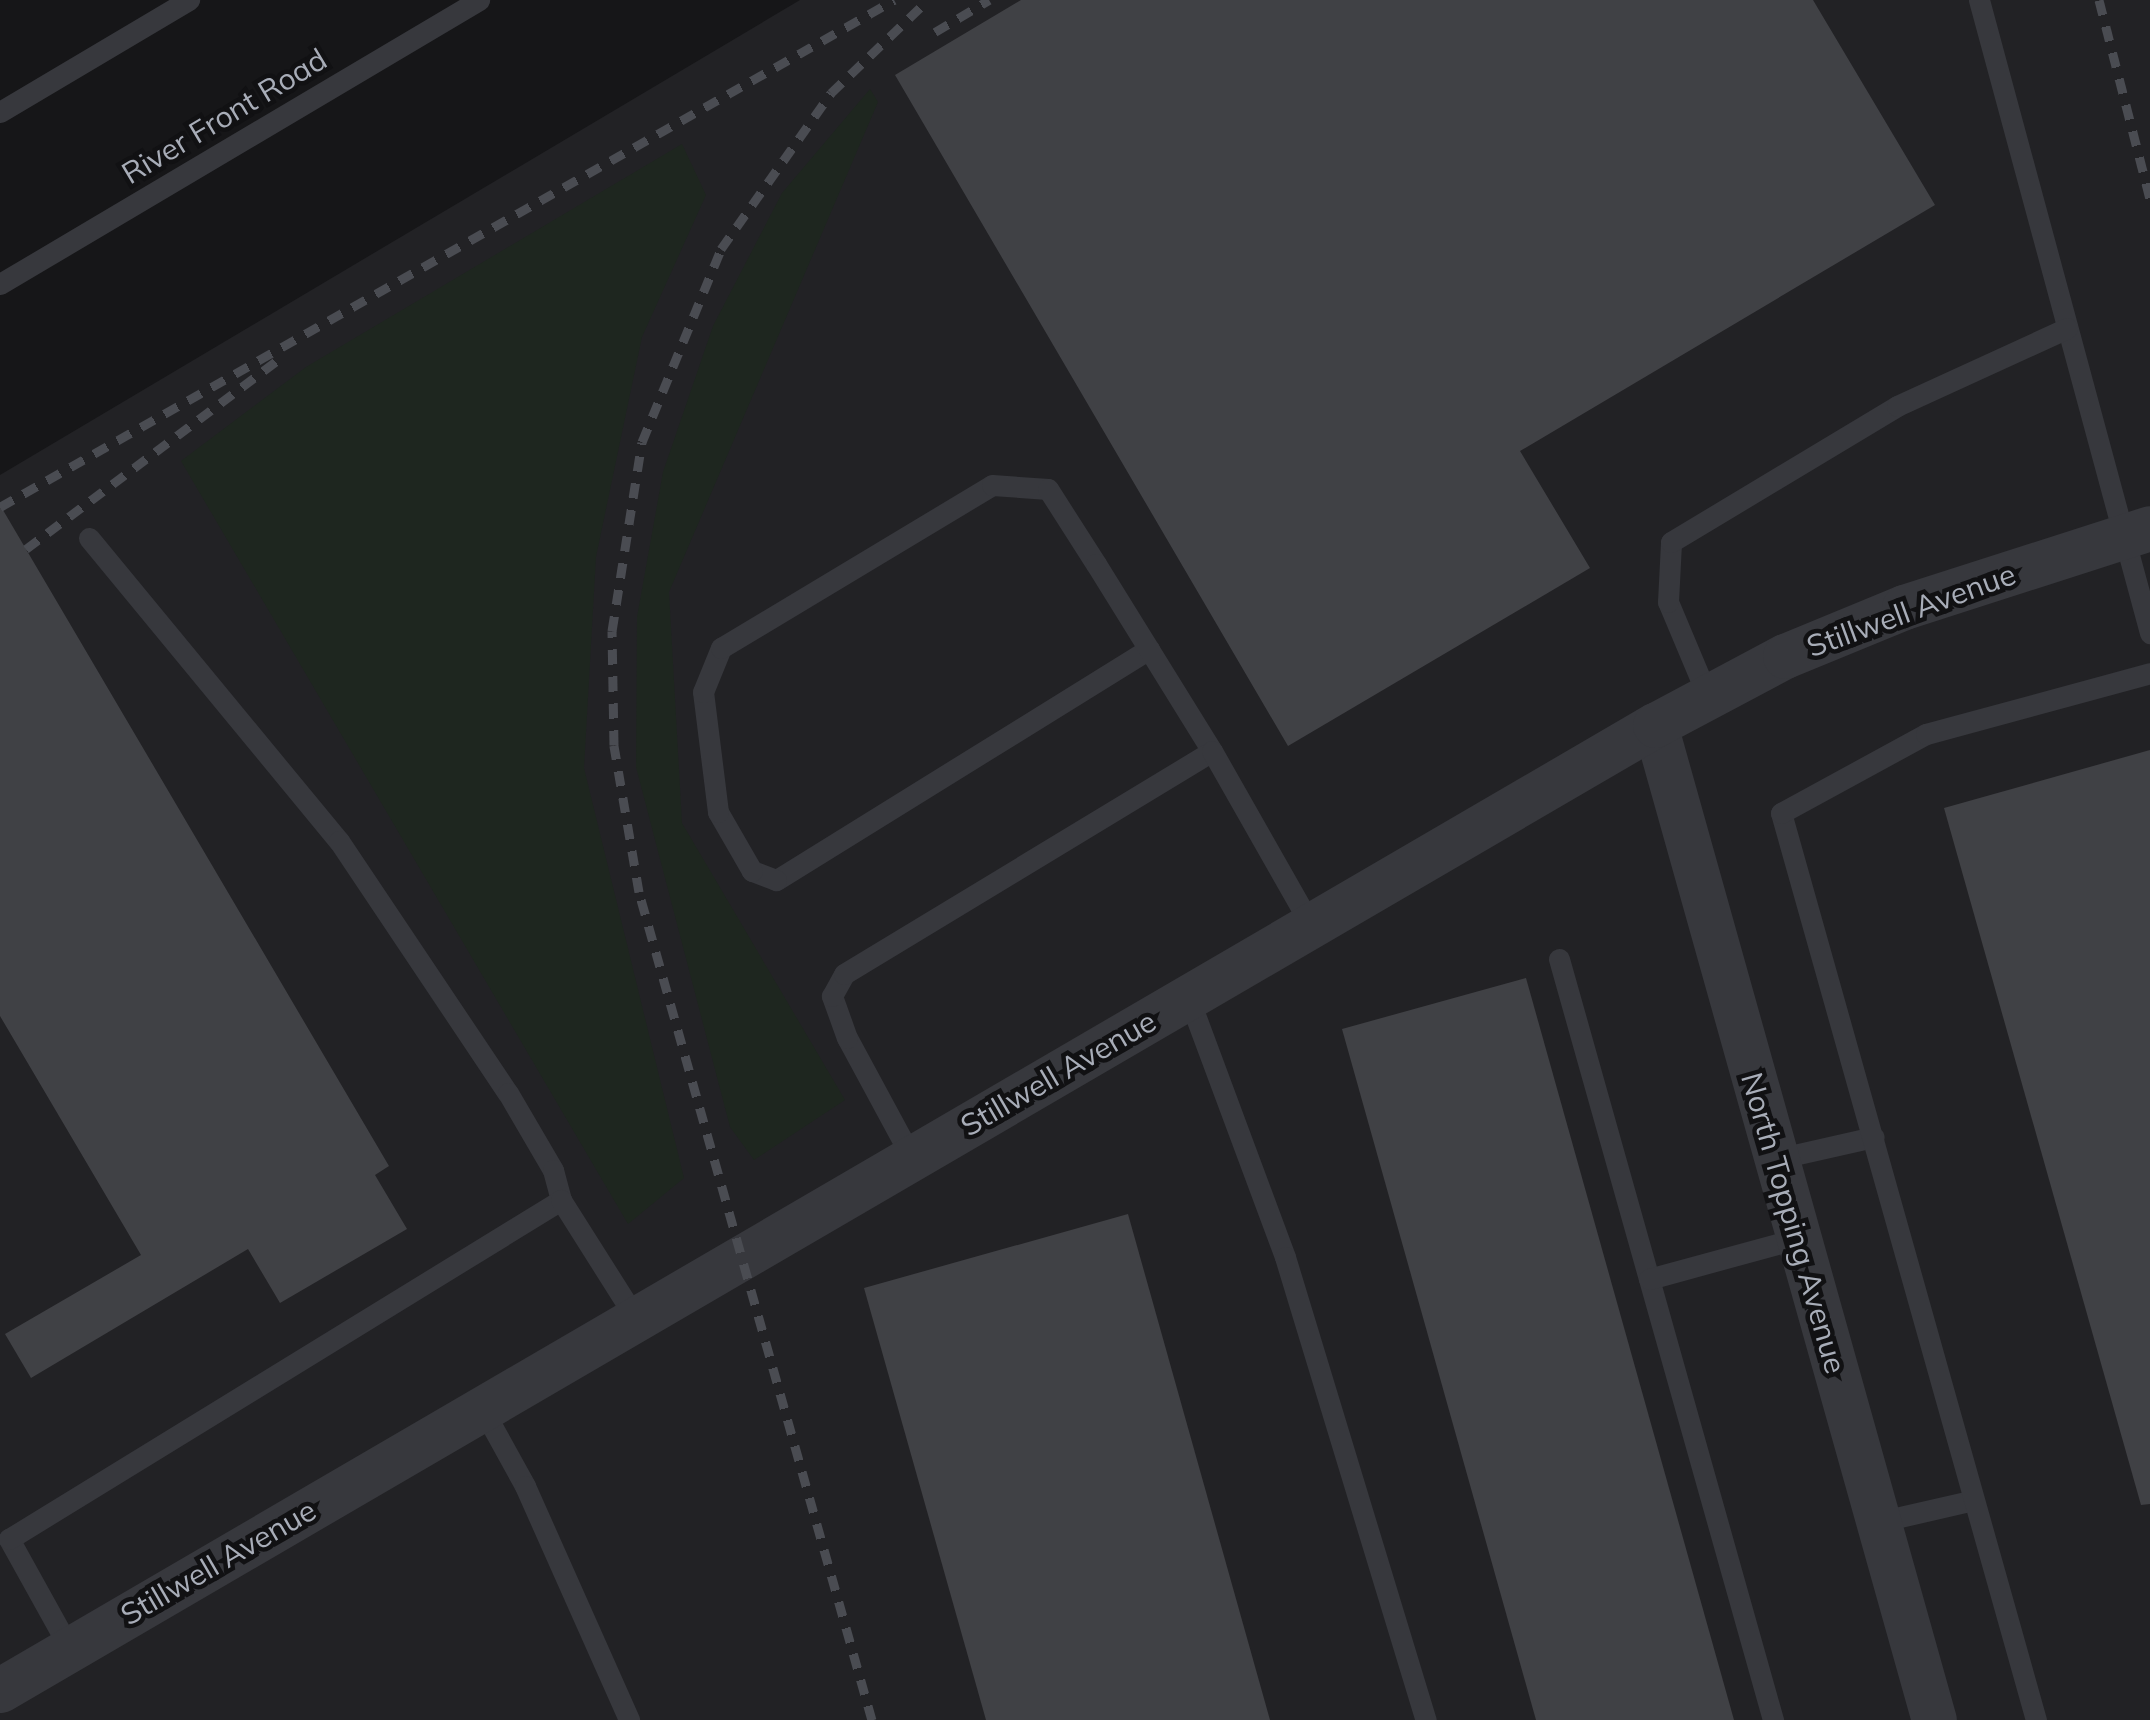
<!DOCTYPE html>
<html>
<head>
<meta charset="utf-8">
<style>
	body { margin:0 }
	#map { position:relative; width:2150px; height:1720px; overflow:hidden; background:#161618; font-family:Mulish,sans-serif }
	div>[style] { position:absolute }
	.built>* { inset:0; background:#222225 }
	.green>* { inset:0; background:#1e261f }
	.building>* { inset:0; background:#404145 }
	.lane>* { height:21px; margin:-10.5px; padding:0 10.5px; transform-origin:10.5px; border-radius:10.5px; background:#37383d }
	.street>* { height:45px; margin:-22.5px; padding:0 22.5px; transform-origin:22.5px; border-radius:22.5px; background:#37383d }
	.rail>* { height:9px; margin-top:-4.5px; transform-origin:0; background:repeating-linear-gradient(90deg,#4a4c52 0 15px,transparent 0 27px) }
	span { translate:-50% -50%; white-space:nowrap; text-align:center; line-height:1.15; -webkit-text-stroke:9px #111113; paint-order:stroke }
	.street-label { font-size:30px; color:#a8adb8 }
</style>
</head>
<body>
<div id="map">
	<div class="built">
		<i style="clip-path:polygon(800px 0,2150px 0,2150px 1720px,0 1720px,0 475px)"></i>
	</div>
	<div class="green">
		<i style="clip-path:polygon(870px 89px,878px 102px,669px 592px,682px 823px,845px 1100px,754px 1160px,730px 1127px,636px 767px,637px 617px,663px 472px,713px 326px,782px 193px)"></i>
		<i style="clip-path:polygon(682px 144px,706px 195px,642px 337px,596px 557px,584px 768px,684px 1178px,628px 1224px,181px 461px,306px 367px)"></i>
	</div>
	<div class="building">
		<i style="clip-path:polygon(1021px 0,1813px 0,1935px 205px,1520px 451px,1590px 568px,1288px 746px,895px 75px)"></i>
		<i style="clip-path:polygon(0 505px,389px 1166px,375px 1175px,407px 1229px,280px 1303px,248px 1249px,31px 1378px,5px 1334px,141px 1255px,0 1016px)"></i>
		<i style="clip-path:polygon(2150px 750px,2150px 1504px,2141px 1505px,1944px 808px)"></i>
		<i style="clip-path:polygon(1526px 978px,1734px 1720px,1536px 1720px,1342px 1029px)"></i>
		<i style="clip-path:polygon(1128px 1214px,1270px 1720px,986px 1720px,864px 1288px)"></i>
	</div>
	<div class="lane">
		<i style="left:1979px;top:0;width:656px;rotate:74.88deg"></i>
		<i style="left:0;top:112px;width:220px;rotate:-30.7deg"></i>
		<i style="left:0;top:284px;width:557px;rotate:-30.66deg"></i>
		<i style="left:89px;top:538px;width:393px;rotate:50.5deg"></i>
		<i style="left:339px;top:841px;width:303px;rotate:56.2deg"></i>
		<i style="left:508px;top:1093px;width:89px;rotate:59.7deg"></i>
		<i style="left:553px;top:1170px;width:31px;rotate:75deg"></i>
		<i style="left:1149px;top:649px;width:439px;rotate:148.2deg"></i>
		<i style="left:776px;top:880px;width:26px;rotate:-159deg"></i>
		<i style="left:752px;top:871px;width:68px;rotate:-120deg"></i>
		<i style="left:718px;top:812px;width:121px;rotate:-97.1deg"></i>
		<i style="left:703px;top:692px;width:48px;rotate:-67.8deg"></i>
		<i style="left:721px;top:648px;width:316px;rotate:-31deg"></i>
		<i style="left:992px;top:485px;width:56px;rotate:4.1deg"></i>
		<i style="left:1048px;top:489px;width:89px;rotate:57.4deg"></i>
		<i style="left:1096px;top:564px;width:220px;rotate:58.2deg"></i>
		<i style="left:1708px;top:697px;width:103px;rotate:-112.8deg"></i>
		<i style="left:1668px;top:602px;width:60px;rotate:-87.1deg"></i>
		<i style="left:1671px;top:542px;width:264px;rotate:-31deg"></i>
		<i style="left:1897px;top:406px;width:187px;rotate:-24.6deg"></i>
		<i style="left:1559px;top:959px;width:791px;rotate:74.29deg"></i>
		<i style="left:1188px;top:996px;width:278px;rotate:69.6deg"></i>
		<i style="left:1285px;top:1257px;width:484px;rotate:73.1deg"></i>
		<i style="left:912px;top:1158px;width:136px;rotate:-118.4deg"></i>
		<i style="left:847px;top:1038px;width:45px;rotate:-109.7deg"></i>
		<i style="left:832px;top:996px;width:25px;rotate:-61deg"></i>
		<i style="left:844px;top:974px;width:430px;rotate:-31.2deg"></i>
		<i style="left:1212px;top:751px;width:200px;rotate:60.4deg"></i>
		<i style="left:1776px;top:1159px;width:100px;rotate:-12.7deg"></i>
		<i style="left:1649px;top:1279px;width:156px;rotate:-15.3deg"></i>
		<i style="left:482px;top:1408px;width:89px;rotate:61.1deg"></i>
		<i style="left:525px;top:1486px;width:256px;rotate:66deg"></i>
		<i style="left:1878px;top:1522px;width:98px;rotate:-12.9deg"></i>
		<i style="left:70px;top:1649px;width:126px;rotate:-119deg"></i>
		<i style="left:9px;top:1539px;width:648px;rotate:-31.56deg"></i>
		<i style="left:561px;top:1200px;width:138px;rotate:57.7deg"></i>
		<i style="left:2036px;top:1720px;width:942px;rotate:-105.7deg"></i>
		<i style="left:1781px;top:813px;width:165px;rotate:-28.6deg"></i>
		<i style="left:1926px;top:734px;width:232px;rotate:-15.2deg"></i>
	</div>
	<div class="street">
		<i style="left:1655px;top:725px;width:1033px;rotate:74.34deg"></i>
		<i style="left:0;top:1690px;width:1916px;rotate:-30.25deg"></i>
		<i style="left:1655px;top:725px;width:147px;rotate:-28deg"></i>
		<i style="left:1785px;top:656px;width:129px;rotate:-22.4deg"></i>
		<i style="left:1904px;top:607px;width:258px;rotate:-17.8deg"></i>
	</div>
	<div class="rail">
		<i style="left:2099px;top:0;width:205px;rotate:75.6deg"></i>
		<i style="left:935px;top:32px;width:63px;rotate:-30.7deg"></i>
		<i style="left:0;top:507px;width:1028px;rotate:-29.56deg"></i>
		<i style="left:26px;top:549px;width:318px;rotate:-36.9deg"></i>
		<i style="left:872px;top:1720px;width:860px;rotate:-105.72deg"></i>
		<i style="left:639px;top:892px;width:149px;rotate:-99.7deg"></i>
		<i style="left:614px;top:745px;width:114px;rotate:-91deg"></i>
		<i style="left:612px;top:631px;width:191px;rotate:-81deg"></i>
		<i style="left:642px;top:442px;width:209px;rotate:-67.7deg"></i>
		<i style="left:721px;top:249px;width:191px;rotate:-54.8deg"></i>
		<i style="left:831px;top:93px;width:134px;rotate:-43.8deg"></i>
	</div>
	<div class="street-label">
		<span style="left:224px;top:116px;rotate:-31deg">River Front Road</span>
		<span style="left:1911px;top:610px;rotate:-20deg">Stillwell Avenue</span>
		<span style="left:1058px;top:1073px;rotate:-30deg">Stillwell Avenue</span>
		<span style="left:1794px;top:1223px;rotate:74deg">North Topping Avenue</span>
		<span style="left:218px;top:1562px;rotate:-30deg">Stillwell Avenue</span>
	</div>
</div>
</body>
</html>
